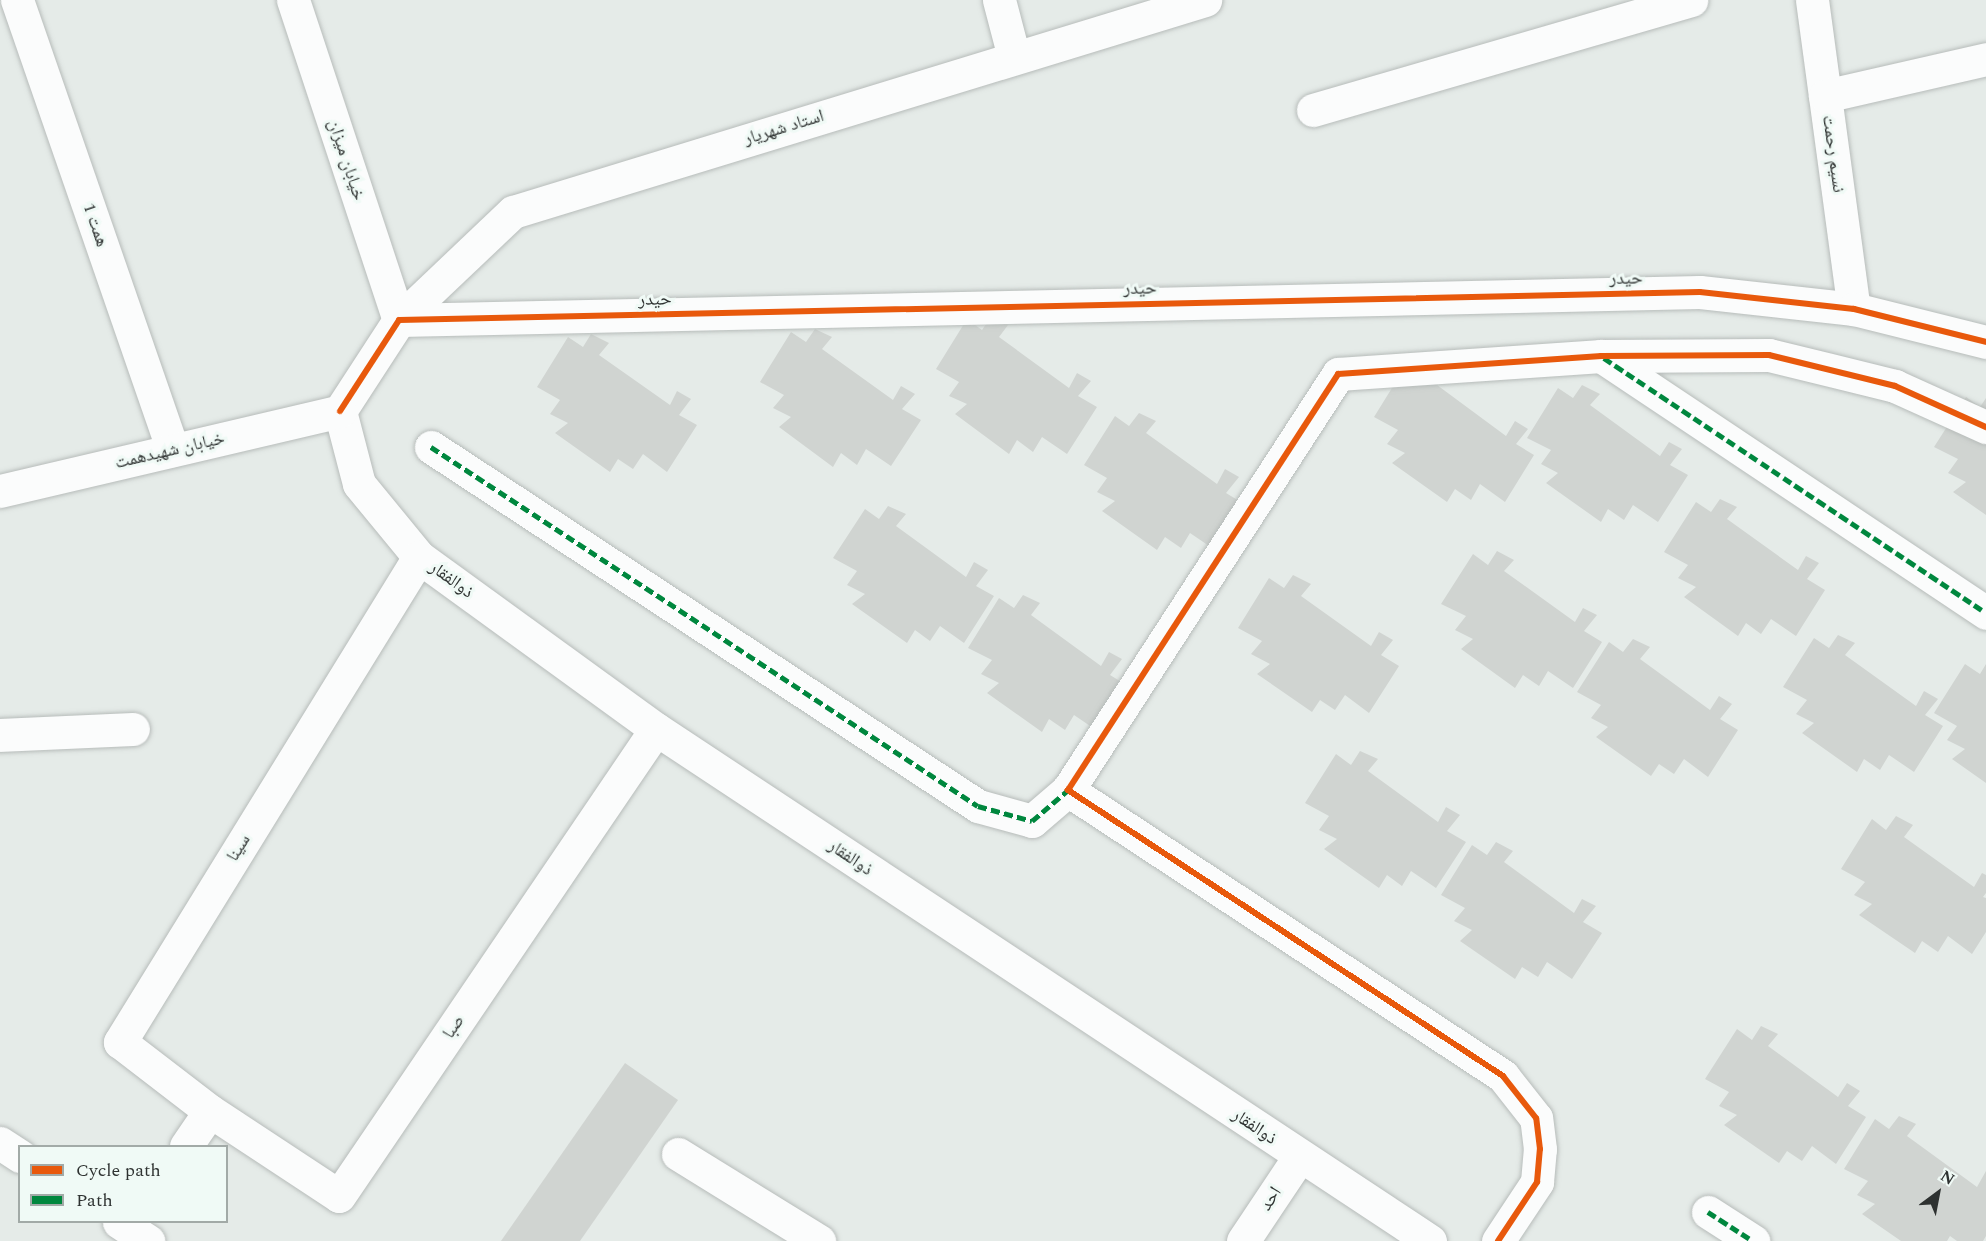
<!DOCTYPE html>
<html>
<head>
<meta charset="utf-8">
<style>
	body { margin:0 }
	#map { position:relative; width:1986px; height:1241px; overflow:hidden; background:#e5ebe8; font-family:Spectral,"Noto Naskh Arabic",serif }
	div>[style] { position:absolute }
	.building>* { inset:0; background:#d0d4d1 }
	.roads { filter:drop-shadow(0 0 2px #b7bcba) drop-shadow(0 0 2px #b7bcba) }
	.minor>* { height:33px; margin:-16.5px; padding:0 16.5px; transform-origin:16.5px; border-radius:16.5px; background:#fbfcfc }
	.tertiary>* { height:33px; margin:-16.5px; padding:0 16.5px; transform-origin:16.5px; border-radius:16.5px; background:#fbfcfc }
	.quiet>* { height:4.5px; margin-top:-2.25px; transform-origin:0; background:repeating-linear-gradient(90deg,#00873e 0 9px,transparent 0 13.5px) }
	.cycleway>* { height:6px; margin:-3px; padding:0 3px; transform-origin:3px; border-radius:3px; background:#e8590c }
	span { translate:-50% -50%; white-space:nowrap; text-align:center; line-height:1.15; -webkit-text-stroke:6px #f0faf6; paint-order:stroke }
	.street-label { font-size:18px; color:#2e3231 }
	.legend { position:absolute; left:18px; top:1145px; width:210px; height:78px; box-sizing:border-box; background:#f0faf6; border:2px solid #a2aaa7; margin:0; padding:8px 10px; list-style:none; font-size:18px; color:#2e3231 }
	.legend li { display:flex; align-items:center; gap:12px; height:30px }
	.legend b { width:30px; border:2px solid #a2aaa7 }
	.north { position:absolute; left:1908px; top:1163px; width:60px; height:60px; -webkit-text-stroke:4px #f0faf6; paint-order:stroke; rotate:32deg; font-size:16px; font-weight:700; line-height:24px; text-align:center; color:#2e3231 }
	.north::after { content:''; display:block; margin:auto; width:21px; height:27px; background:#2e3231; clip-path:polygon(50% 0,100% 100%,50% 72%,0 100%) }
</style>
</head>
<body>
<div id="map">
	<div class="building">
		<i style="clip-path:polygon(991px 317px,1008px 325px,999px 337px,1069px 388px,1077px 373px,1091px 381px,1078px 396px,1097px 407px,1067px 454px,1042px 437px,1033px 452px,1017px 440px,1009px 454px,955px 414px,967px 404px,949px 396px,959px 382px,936px 369px,967px 319px,982px 330px)"></i>
		<i style="clip-path:polygon(815px 329px,832px 337px,822px 349px,893px 400px,901px 386px,915px 394px,902px 409px,921px 420px,891px 466px,866px 449px,857px 465px,841px 453px,833px 467px,779px 427px,791px 417px,773px 408px,784px 395px,760px 382px,791px 332px,806px 342px)"></i>
		<i style="clip-path:polygon(591px 334px,609px 343px,599px 355px,670px 405px,677px 391px,691px 399px,679px 415px,697px 425px,667px 472px,643px 454px,633px 469px,618px 459px,610px 472px,555px 433px,568px 423px,550px 414px,560px 400px,537px 387px,568px 337px,583px 347px)"></i>
		<i style="clip-path:polygon(1405px 367px,1446px 372px,1437px 385px,1506px 436px,1515px 421px,1528px 429px,1516px 444px,1534px 455px,1505px 502px,1480px 484px,1471px 500px,1455px 489px,1447px 502px,1392px 463px,1405px 453px,1387px 444px,1398px 430px,1374px 417px)"></i>
		<i style="clip-path:polygon(1582px 385px,1600px 394px,1590px 405px,1660px 456px,1669px 442px,1682px 449px,1670px 465px,1688px 475px,1658px 522px,1633px 505px,1624px 520px,1608px 509px,1601px 522px,1546px 483px,1558px 473px,1541px 464px,1551px 450px,1527px 438px,1558px 388px,1573px 398px)"></i>
		<i style="clip-path:polygon(1966px 397px,1980px 407px,1986px 398px,1986px 515px,1953px 492px,1966px 482px,1948px 473px,1958px 459px,1934px 447px)"></i>
		<i style="clip-path:polygon(1139px 413px,1156px 421px,1146px 433px,1217px 484px,1225px 469px,1239px 477px,1226px 493px,1244px 504px,1215px 550px,1190px 533px,1181px 548px,1165px 537px,1157px 550px,1102px 511px,1115px 501px,1097px 492px,1107px 478px,1084px 465px,1115px 416px,1129px 426px)"></i>
		<i style="clip-path:polygon(1720px 499px,1737px 507px,1727px 519px,1798px 570px,1806px 556px,1819px 563px,1807px 579px,1825px 590px,1796px 636px,1771px 619px,1761px 634px,1746px 623px,1738px 636px,1684px 597px,1696px 587px,1678px 578px,1688px 565px,1664px 552px,1696px 502px,1711px 512px)"></i>
		<i style="clip-path:polygon(888px 506px,906px 514px,896px 526px,966px 577px,974px 562px,988px 570px,976px 586px,994px 596px,964px 643px,940px 626px,930px 641px,915px 630px,907px 643px,852px 604px,865px 594px,847px 585px,857px 571px,833px 558px,865px 509px,879px 519px)"></i>
		<i style="clip-path:polygon(1497px 551px,1514px 560px,1504px 571px,1575px 622px,1583px 608px,1597px 615px,1584px 631px,1602px 642px,1573px 688px,1548px 671px,1539px 686px,1523px 675px,1515px 688px,1461px 649px,1473px 639px,1455px 630px,1466px 616px,1441px 604px,1473px 554px,1488px 565px)"></i>
		<i style="clip-path:polygon(1293px 575px,1311px 584px,1301px 596px,1371px 646px,1379px 632px,1393px 640px,1381px 655px,1399px 666px,1369px 713px,1345px 695px,1335px 710px,1320px 700px,1312px 712px,1257px 674px,1270px 664px,1251px 654px,1262px 641px,1238px 628px,1269px 578px,1284px 588px)"></i>
		<i style="clip-path:polygon(1023px 595px,1040px 603px,1031px 615px,1101px 666px,1109px 652px,1122px 659px,1110px 675px,1128px 686px,1099px 732px,1074px 715px,1065px 730px,1049px 719px,1042px 732px,987px 693px,999px 683px,981px 674px,992px 660px,968px 648px,999px 598px,1014px 608px)"></i>
		<i style="clip-path:polygon(1838px 635px,1855px 643px,1845px 655px,1916px 706px,1924px 691px,1938px 699px,1925px 715px,1943px 726px,1914px 772px,1889px 755px,1880px 770px,1864px 759px,1857px 772px,1802px 733px,1814px 723px,1796px 714px,1807px 700px,1783px 687px,1814px 638px,1829px 648px)"></i>
		<i style="clip-path:polygon(1633px 639px,1650px 647px,1640px 659px,1710px 710px,1719px 696px,1732px 704px,1720px 719px,1738px 730px,1708px 777px,1684px 759px,1674px 774px,1659px 764px,1651px 776px,1596px 737px,1608px 727px,1591px 718px,1601px 705px,1577px 692px,1609px 642px,1623px 652px)"></i>
		<i style="clip-path:polygon(1965px 664px,1980px 674px,1986px 664px,1986px 783px,1952px 759px,1965px 749px,1947px 740px,1957px 726px,1934px 713px)"></i>
		<i style="clip-path:polygon(1360px 751px,1378px 759px,1368px 771px,1438px 822px,1446px 807px,1460px 815px,1447px 831px,1466px 842px,1436px 888px,1411px 871px,1402px 886px,1387px 875px,1379px 888px,1324px 849px,1337px 839px,1319px 830px,1329px 816px,1305px 803px,1336px 754px,1351px 765px)"></i>
		<i style="clip-path:polygon(1896px 816px,1913px 825px,1904px 837px,1974px 887px,1982px 873px,1986px 875px,1986px 893px,1983px 897px,1986px 898px,1986px 932px,1972px 954px,1948px 936px,1938px 952px,1922px 941px,1915px 953px,1859px 915px,1872px 904px,1854px 895px,1865px 882px,1841px 869px,1872px 819px,1886px 830px)"></i>
		<i style="clip-path:polygon(1496px 842px,1513px 851px,1504px 862px,1574px 913px,1582px 899px,1596px 906px,1583px 922px,1602px 933px,1572px 979px,1547px 962px,1538px 977px,1522px 967px,1515px 979px,1460px 941px,1472px 930px,1454px 921px,1465px 908px,1441px 895px,1472px 845px,1487px 855px)"></i>
		<i style="clip-path:polygon(1761px 1026px,1778px 1034px,1768px 1046px,1838px 1097px,1847px 1083px,1860px 1091px,1848px 1106px,1866px 1117px,1836px 1164px,1812px 1146px,1802px 1161px,1787px 1151px,1779px 1163px,1724px 1125px,1737px 1115px,1719px 1106px,1729px 1092px,1705px 1079px,1737px 1029px,1752px 1040px)"></i>
		<i style="clip-path:polygon(625px 1063px,678px 1100px,580px 1241px,501px 1241px)"></i>
		<i style="clip-path:polygon(1899px 1116px,1916px 1124px,1907px 1136px,1977px 1187px,1986px 1171px,1986px 1236px,1983px 1241px,1957px 1241px,1950px 1236px,1947px 1241px,1901px 1241px,1862px 1214px,1875px 1204px,1857px 1195px,1868px 1181px,1844px 1169px,1875px 1119px,1889px 1129px)"></i>
	</div>
	<div class="roads">
		<div class="minor">
			<i style="left:17px;top:0;width:476px;rotate:70.9deg"></i>
			<i style="left:293px;top:0;width:337px;rotate:71.7deg"></i>
			<i style="left:399px;top:320px;width:157px;rotate:-43.5deg"></i>
			<i style="left:513px;top:212px;width:724px;rotate:-17.03deg"></i>
			<i style="left:999px;top:0;width:59px;rotate:75.3deg"></i>
			<i style="left:1812px;top:0;width:312px;rotate:82.3deg"></i>
			<i style="left:1825px;top:96px;width:165px;rotate:-12.9deg"></i>
			<i style="left:1313px;top:110px;width:394px;rotate:-16.2deg"></i>
			<i style="left:1601px;top:356px;width:463px;rotate:33.7deg"></i>
			<i style="left:340px;top:411px;width:108px;rotate:-57deg"></i>
			<i style="left:399px;top:320px;width:1301px;rotate:-1.23deg"></i>
			<i style="left:1700px;top:292px;width:155px;rotate:6.3deg"></i>
			<i style="left:1854px;top:309px;width:136px;rotate:14deg"></i>
			<i style="left:340px;top:411px;width:75px;rotate:75.4deg"></i>
			<i style="left:359px;top:484px;width:94px;rotate:50.6deg"></i>
			<i style="left:419px;top:557px;width:293px;rotate:36deg"></i>
			<i style="left:656px;top:729px;width:928px;rotate:33.48deg"></i>
			<i style="left:431px;top:447px;width:654px;rotate:33.28deg"></i>
			<i style="left:978px;top:806px;width:56px;rotate:15.5deg"></i>
			<i style="left:1032px;top:821px;width:48px;rotate:-40.7deg"></i>
			<i style="left:0;top:491px;width:349px;rotate:-13.2deg"></i>
			<i style="left:419px;top:557px;width:570px;rotate:121.65deg"></i>
			<i style="left:120px;top:1042px;width:113px;rotate:37.5deg"></i>
			<i style="left:210px;top:1111px;width:154px;rotate:33.4deg"></i>
			<i style="left:339px;top:1196px;width:564px;rotate:-55.83deg"></i>
			<i style="left:0;top:735px;width:133px;rotate:-2.6deg"></i>
			<i style="left:0;top:1143px;width:24px;rotate:33deg"></i>
			<i style="left:186px;top:1146px;width:42px;rotate:-55.6deg"></i>
			<i style="left:678px;top:1154px;width:166px;rotate:31.7deg"></i>
			<i style="left:1708px;top:1212px;width:54px;rotate:32.8deg"></i>
			<i style="left:119px;top:1222px;width:35px;rotate:33deg"></i>
			<i style="left:1498px;top:1241px;width:71px;rotate:-56.5deg"></i>
			<i style="left:1537px;top:1182px;width:33px;rotate:-85deg"></i>
			<i style="left:1540px;top:1149px;width:31px;rotate:-97deg"></i>
			<i style="left:1536px;top:1118px;width:53px;rotate:-128.2deg"></i>
			<i style="left:1503px;top:1076px;width:521px;rotate:-146.68deg"></i>
			<i style="left:1068px;top:790px;width:496px;rotate:-57deg"></i>
			<i style="left:1338px;top:374px;width:264px;rotate:-3.9deg"></i>
			<i style="left:1601px;top:356px;width:168px;rotate:-0.3deg"></i>
			<i style="left:1769px;top:355px;width:130px;rotate:13.8deg"></i>
			<i style="left:1895px;top:386px;width:100px;rotate:24.3deg"></i>
		</div>
		<div class="tertiary">
			<i style="left:1243px;top:1241px;width:101px;rotate:-56.3deg"></i>
		</div>
	</div>
	<div class="quiet">
		<i style="left:1604px;top:358px;width:459px;rotate:33.7deg"></i>
		<i style="left:431px;top:447px;width:654px;rotate:33.28deg"></i>
		<i style="left:978px;top:806px;width:56px;rotate:15.5deg"></i>
		<i style="left:1032px;top:821px;width:48px;rotate:-40.7deg"></i>
		<i style="left:1708px;top:1212px;width:54px;rotate:32.8deg"></i>
	</div>
	<div class="cycleway">
		<i style="left:340px;top:411px;width:108px;rotate:-57deg"></i>
		<i style="left:399px;top:320px;width:1301px;rotate:-1.23deg"></i>
		<i style="left:1700px;top:292px;width:155px;rotate:6.3deg"></i>
		<i style="left:1854px;top:309px;width:136px;rotate:14deg"></i>
		<i style="left:1498px;top:1241px;width:71px;rotate:-56.5deg"></i>
		<i style="left:1537px;top:1182px;width:33px;rotate:-85deg"></i>
		<i style="left:1540px;top:1149px;width:31px;rotate:-97deg"></i>
		<i style="left:1536px;top:1118px;width:53px;rotate:-128.2deg"></i>
		<i style="left:1503px;top:1076px;width:521px;rotate:-146.68deg"></i>
		<i style="left:1068px;top:790px;width:496px;rotate:-57deg"></i>
		<i style="left:1338px;top:374px;width:264px;rotate:-3.9deg"></i>
		<i style="left:1601px;top:356px;width:168px;rotate:-0.3deg"></i>
		<i style="left:1769px;top:355px;width:130px;rotate:13.8deg"></i>
		<i style="left:1895px;top:386px;width:100px;rotate:24.3deg"></i>
	</div>
	<div class="street-label">
		<span style="left:784px;top:128px;rotate:-17deg">استاد شهریار</span>
		<span style="left:1833px;top:154px;rotate:82deg">نسیم رحمت</span>
		<span style="left:346px;top:160px;rotate:72deg">خیابان میزان</span>
		<span style="left:95px;top:225px;rotate:71deg">همت 1</span>
		<span style="left:1626px;top:279px;rotate:-1deg">حیدر</span>
		<span style="left:1140px;top:289px;rotate:-1deg">حیدر</span>
		<span style="left:655px;top:300px;rotate:-1deg">حیدر</span>
		<span style="left:170px;top:451px;rotate:-13deg">خیابان شهیدهمت</span>
		<span style="left:451px;top:580px;rotate:36deg">ذوالفقار</span>
		<span style="left:239px;top:848px;rotate:-58deg">سینا</span>
		<span style="left:850px;top:858px;rotate:34deg">ذوالفقار</span>
		<span style="left:454px;top:1027px;rotate:-56deg">صبا</span>
		<span style="left:1254px;top:1127px;rotate:34deg">ذوالفقار</span>
		<span style="left:1271px;top:1199px;rotate:-57deg">احد</span>
	</div>
	<ul class="legend">
	<li><b style="height:8px;background:#e8590c"></b>Cycle path</li>
	<li><b style="height:8px;background:#00873e"></b>Path</li>
	</ul>
	<div class="north">N</div>
</div>
</body>
</html>
